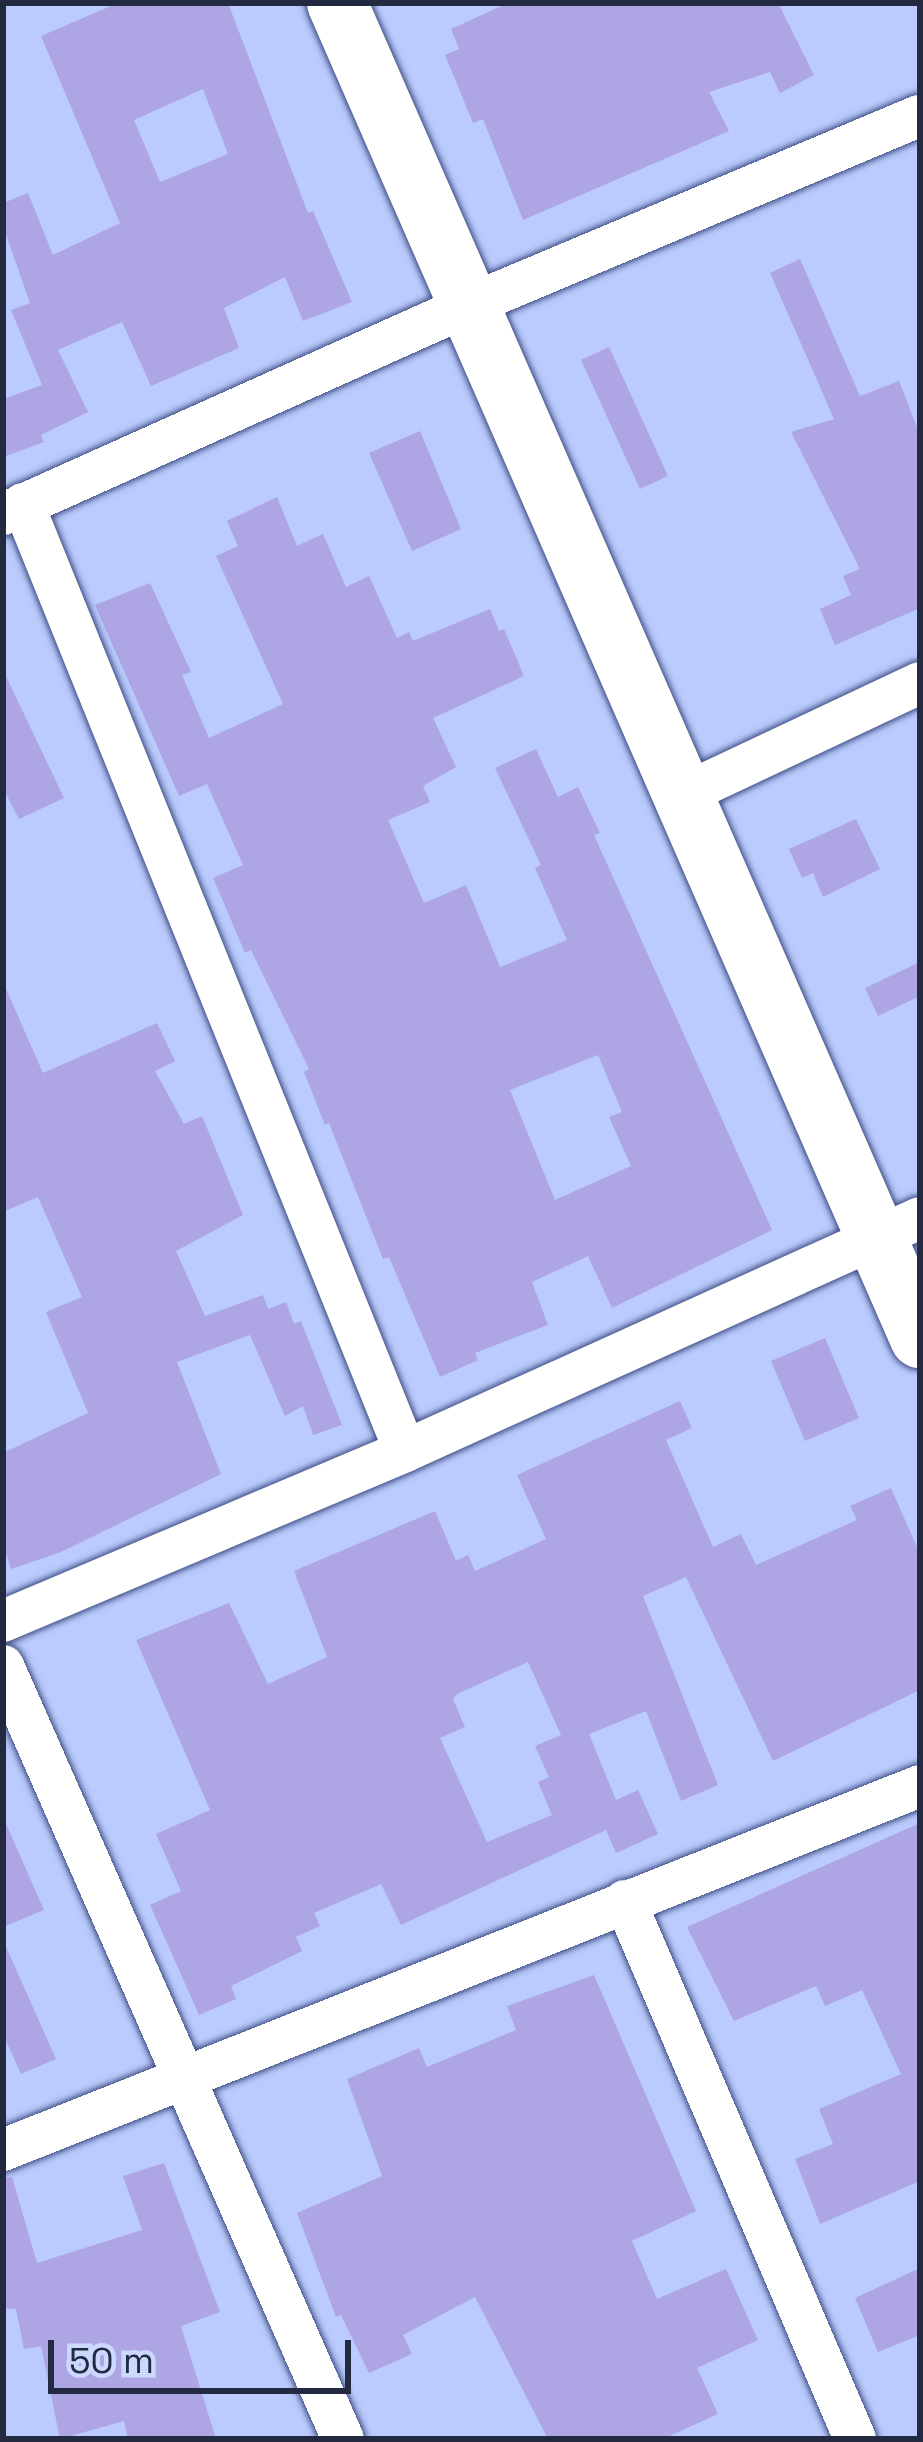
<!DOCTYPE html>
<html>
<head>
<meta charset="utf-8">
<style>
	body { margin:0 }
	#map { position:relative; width:923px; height:2442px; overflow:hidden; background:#bbcbfd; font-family:"Space Grotesk",sans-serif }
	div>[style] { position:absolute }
	.building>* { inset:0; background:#ada5e4 }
	.roads { filter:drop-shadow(0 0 3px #3e4d82) drop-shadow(0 0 3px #3e4d82) }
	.street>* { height:42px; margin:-21px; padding:0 21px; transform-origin:21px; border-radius:21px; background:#fff }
	.secondary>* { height:60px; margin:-30px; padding:0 30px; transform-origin:30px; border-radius:30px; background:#fff }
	span { translate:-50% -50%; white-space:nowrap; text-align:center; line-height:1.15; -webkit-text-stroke:9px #ccd9ff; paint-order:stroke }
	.frame { position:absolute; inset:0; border:6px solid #222941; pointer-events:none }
	.scale { position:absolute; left:48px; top:2340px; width:303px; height:54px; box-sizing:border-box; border:6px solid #222941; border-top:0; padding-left:15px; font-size:36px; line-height:42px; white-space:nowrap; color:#222941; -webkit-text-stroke:9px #ccd9ff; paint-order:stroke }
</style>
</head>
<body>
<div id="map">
	<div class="building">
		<i style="clip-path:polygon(evenodd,118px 3px,228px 3px,308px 213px,313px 211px,352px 302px,303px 321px,285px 277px,224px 308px,239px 348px,151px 386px,122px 322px,58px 350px,88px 412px,41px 435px,44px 442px,3px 457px,3px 399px,42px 385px,11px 310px,30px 303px,3px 226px,3px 203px,28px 193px,53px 255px,120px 223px,41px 36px,118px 3px,203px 89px,228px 154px,160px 182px,134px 120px,203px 89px)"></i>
		<i style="clip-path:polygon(508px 3px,778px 3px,814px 75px,780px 93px,770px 72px,709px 92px,729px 131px,523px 220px,483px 119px,473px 123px,445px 55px,459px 49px,451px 29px)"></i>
		<i style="clip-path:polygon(800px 259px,860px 396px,899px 381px,920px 435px,920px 608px,835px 645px,820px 609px,851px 595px,843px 576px,860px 569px,791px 432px,834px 419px,770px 273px)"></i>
		<i style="clip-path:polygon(609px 347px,668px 476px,640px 489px,581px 360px)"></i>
		<i style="clip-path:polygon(420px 431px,461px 529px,412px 551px,369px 453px)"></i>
		<i style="clip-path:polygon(evenodd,277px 497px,297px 546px,323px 534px,346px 587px,369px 576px,397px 638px,409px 632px,413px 641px,490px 609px,499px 631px,504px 629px,524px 676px,433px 718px,456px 767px,423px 786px,430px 802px,388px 820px,424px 903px,466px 885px,500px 967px,567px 940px,535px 868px,541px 865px,495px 768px,536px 749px,558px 797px,578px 787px,600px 833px,594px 835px,772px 1230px,612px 1308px,588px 1256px,532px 1282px,548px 1325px,475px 1353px,478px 1360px,440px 1377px,389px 1257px,383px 1259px,329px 1123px,325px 1125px,304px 1072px,309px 1069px,251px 950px,245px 953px,213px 878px,243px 865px,207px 784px,179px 796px,95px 605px,150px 583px,191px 672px,182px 675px,209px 738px,283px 704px,216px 556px,238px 546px,227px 521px,277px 497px,598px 1055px,622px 1112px,609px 1117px,631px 1166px,555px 1200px,510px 1090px,598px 1055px)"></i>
		<i style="clip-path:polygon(3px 670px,64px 798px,19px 819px,3px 788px)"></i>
		<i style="clip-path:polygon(856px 819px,880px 869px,823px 897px,813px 873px,802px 878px,789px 849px)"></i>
		<i style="clip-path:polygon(920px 962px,920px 996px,878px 1016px,865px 988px)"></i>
		<i style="clip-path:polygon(3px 982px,43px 1073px,157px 1023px,175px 1061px,155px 1071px,184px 1124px,202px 1116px,243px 1215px,176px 1251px,205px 1316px,263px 1295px,268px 1309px,286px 1302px,294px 1324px,301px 1321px,342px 1425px,313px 1435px,303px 1406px,285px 1416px,250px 1335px,177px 1362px,221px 1474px,61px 1552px,11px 1569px,3px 1544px,3px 1453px,88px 1413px,46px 1312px,82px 1297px,38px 1197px,3px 1212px)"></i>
		<i style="clip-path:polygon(825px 1338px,859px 1418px,805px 1441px,771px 1361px)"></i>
		<i style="clip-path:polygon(evenodd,680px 1401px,692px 1428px,666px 1440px,713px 1547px,741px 1534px,756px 1565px,857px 1520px,850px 1506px,891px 1488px,920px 1554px,920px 1690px,773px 1761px,686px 1577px,643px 1596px,718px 1785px,681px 1801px,646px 1711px,589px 1734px,616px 1800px,638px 1790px,658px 1834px,616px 1853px,606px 1830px,401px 1925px,381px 1884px,314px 1913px,320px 1926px,296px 1937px,302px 1951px,231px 1986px,236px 1999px,199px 2015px,150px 1905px,181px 1891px,156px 1834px,210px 1810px,136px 1640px,229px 1603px,268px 1684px,327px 1657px,294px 1571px,435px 1511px,456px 1561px,468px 1555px,475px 1571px,546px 1539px,517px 1475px,680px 1401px,528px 1662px,561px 1735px,535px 1746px,549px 1777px,538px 1782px,552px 1815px,487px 1842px,440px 1738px,465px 1727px,453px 1699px,457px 1694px,528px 1662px)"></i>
		<i style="clip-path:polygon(3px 1817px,44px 1910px,3px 1927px)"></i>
		<i style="clip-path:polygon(920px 1823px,920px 2181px,820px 2224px,795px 2159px,833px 2144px,819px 2109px,901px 2074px,862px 1990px,825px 2006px,816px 1986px,734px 2021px,687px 1927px)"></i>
		<i style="clip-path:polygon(3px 1940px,56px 2059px,21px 2074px,3px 2034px)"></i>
		<i style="clip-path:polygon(594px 1975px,696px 2211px,632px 2241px,657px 2299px,726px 2269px,758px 2340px,697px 2368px,718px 2414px,663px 2439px,548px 2439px,475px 2297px,403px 2335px,412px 2354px,369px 2373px,341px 2315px,336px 2317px,297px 2213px,382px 2176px,347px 2079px,419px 2048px,427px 2067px,516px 2030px,507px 2006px)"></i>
		<i style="clip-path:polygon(164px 2163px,220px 2312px,181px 2326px,216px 2439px,128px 2439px,124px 2421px,60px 2439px,41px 2346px,24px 2349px,16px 2309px,3px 2308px,3px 2178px,12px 2177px,37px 2263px,142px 2230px,123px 2176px)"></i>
		<i style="clip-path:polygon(920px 2268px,920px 2335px,878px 2352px,855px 2298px)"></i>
	</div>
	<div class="roads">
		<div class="street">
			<i style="left:23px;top:504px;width:1021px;rotate:68.03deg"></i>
			<i style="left:3px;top:514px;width:508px;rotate:-24.15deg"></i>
			<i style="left:467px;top:306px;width:491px;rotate:-22.8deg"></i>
			<i style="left:682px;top:795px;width:263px;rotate:-25.2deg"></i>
			<i style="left:3px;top:1621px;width:436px;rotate:-22.9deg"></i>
			<i style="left:405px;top:1451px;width:565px;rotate:-24.34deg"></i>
			<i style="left:3px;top:1666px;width:844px;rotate:66.26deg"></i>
			<i style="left:625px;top:1901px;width:585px;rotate:66.85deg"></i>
			<i style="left:3px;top:2150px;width:987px;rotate:-21.65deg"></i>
		</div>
		<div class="secondary">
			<i style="left:337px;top:3px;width:1457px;rotate:66.41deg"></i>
		</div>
	</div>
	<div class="frame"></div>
	<div class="scale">50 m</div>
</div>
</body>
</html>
